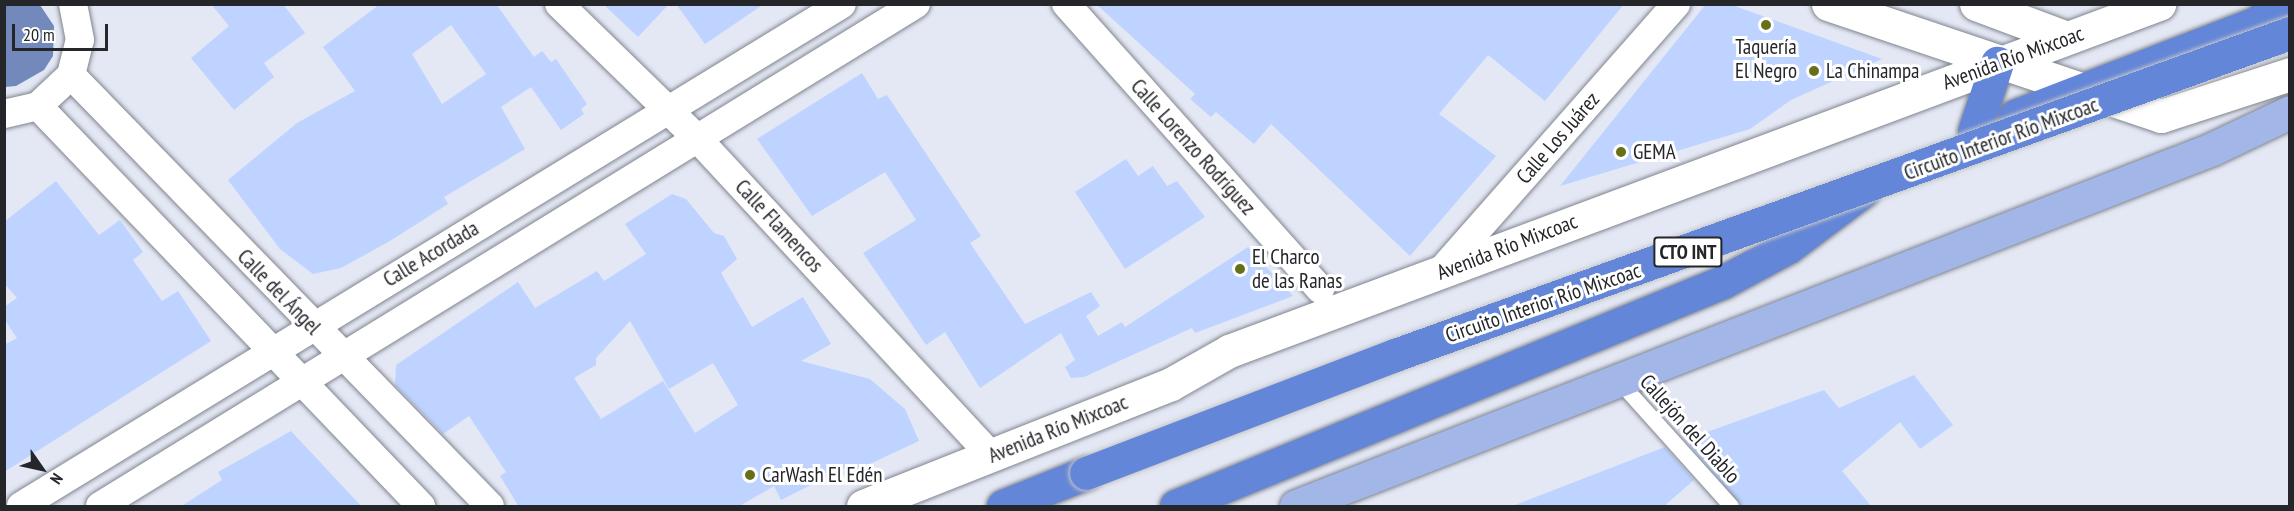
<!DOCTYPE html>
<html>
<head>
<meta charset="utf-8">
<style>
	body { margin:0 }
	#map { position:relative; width:2294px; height:511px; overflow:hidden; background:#e3e8f4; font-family:"PT Sans Narrow",sans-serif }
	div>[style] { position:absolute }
	.water>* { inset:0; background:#7389bc }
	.building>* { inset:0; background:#bed3ff }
	.roads { filter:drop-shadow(0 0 2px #80858f) drop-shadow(0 0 2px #80858f) }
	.service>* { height:15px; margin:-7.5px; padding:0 7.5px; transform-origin:7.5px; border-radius:7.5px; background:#fff }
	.minor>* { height:28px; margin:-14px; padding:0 14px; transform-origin:14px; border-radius:14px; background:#fff }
	.tertiary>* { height:33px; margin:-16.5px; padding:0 16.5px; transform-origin:16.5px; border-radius:16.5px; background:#fff }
	.secondary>* { height:33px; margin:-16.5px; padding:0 16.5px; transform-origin:16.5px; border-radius:16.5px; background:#fff }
	.primary>* { height:33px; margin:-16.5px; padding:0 16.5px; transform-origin:16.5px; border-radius:16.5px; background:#a2b6e8 }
	.motorway>* { height:33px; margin:-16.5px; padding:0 16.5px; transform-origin:16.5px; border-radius:16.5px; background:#6486d8 }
	.bridges { filter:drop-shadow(0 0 2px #c6c7c8) drop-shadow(0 0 2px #c6c7c8) }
	.motorway-bridge>* { height:33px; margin:-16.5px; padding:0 16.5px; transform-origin:16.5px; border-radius:16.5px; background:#6486d8 }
	.dots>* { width:16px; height:16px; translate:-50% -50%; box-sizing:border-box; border:3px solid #fff; border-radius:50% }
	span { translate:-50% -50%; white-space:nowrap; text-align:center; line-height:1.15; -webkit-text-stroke:6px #fff; paint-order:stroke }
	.shield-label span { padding:2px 4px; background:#fff; border:2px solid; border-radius:4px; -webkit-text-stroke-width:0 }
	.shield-label { font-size:20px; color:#24262a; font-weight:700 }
	.poi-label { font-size:21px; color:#24262a }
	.left { translate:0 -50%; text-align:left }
	.street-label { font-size:21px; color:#24262a }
	.frame { position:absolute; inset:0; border:6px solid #24262a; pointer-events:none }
	.north { position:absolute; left:12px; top:439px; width:60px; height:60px; -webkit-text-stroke:4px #fff; paint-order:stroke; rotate:124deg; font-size:16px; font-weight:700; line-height:24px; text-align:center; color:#24262a }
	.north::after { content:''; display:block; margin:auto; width:21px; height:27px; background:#24262a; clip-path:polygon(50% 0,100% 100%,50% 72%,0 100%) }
	.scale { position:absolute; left:12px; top:24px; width:96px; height:27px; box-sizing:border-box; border:3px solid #24262a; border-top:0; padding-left:8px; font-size:18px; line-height:21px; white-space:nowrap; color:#24262a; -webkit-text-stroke:4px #fff; paint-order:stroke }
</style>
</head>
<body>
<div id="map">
	<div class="water">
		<i style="clip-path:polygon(4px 5px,40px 5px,54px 26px,53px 56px,44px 70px,16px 86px,5px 87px)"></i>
	</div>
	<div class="building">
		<i style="clip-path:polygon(211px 4px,283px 4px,305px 33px,264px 63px,274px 77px,234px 110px,191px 58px,229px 26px)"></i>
		<i style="clip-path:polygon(evenodd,380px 4px,496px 4px,534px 57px,542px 51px,551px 62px,556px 59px,587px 104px,581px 109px,584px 114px,561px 130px,531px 87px,501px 107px,525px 149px,444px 197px,448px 204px,390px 241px,341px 268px,313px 274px,280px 249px,228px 180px,297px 123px,355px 91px,323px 47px,380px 4px,451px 25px,486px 74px,442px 104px,412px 54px,451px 25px)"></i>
		<i style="clip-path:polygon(603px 4px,669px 4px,638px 37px)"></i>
		<i style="clip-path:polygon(676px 4px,764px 4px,705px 44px)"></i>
		<i style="clip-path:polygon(1096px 4px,1624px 4px,1545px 101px,1488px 55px,1439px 114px,1496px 156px,1410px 256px,1271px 124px,1254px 144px,1216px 112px,1211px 117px,1190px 99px,1195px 94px)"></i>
		<i style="clip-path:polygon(1706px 4px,1729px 4px,1882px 59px,1791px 100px,1750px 129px,1560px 186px)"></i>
		<i style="clip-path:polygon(862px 73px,878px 99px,887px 95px,981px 236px,970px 243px,1025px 324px,1091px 292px,1100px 306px,1086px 316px,1098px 336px,1122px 322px,1125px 327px,1248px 247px,1293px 296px,1195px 333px,1192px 328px,1084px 377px,1071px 378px,1065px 367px,1075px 360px,1061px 333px,980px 388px,945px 332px,926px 345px,863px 253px,916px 220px,885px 172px,812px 216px,757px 139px)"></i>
		<i style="clip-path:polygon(1126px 159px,1138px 176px,1153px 166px,1167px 186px,1177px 181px,1205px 217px,1125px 269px,1075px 192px)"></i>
		<i style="clip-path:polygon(56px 181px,99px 235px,120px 220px,143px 252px,133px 260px,162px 301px,178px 291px,211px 341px,4px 472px,4px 345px,17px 338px,4px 319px,4px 307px,17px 298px,4px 283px,4px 222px)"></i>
		<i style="clip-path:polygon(evenodd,672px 194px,686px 199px,714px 233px,724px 236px,737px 259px,721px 273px,752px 327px,803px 297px,831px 344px,801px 361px,870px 379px,905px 409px,919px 441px,857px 470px,853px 464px,781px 500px,774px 486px,738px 507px,519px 507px,500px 476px,506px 472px,469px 416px,443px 434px,395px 385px,396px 365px,518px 282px,535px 308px,597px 271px,604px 281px,646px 254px,625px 224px,672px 194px,630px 321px,669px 389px,713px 363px,738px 405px,695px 433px,663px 381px,601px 419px,574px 378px,596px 365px,596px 358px,630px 321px)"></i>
		<i style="clip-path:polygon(1914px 375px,1953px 425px,1920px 449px,1900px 422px,1842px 471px,1872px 507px,1742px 507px,1685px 440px,1824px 390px,1839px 408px)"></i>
		<i style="clip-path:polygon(291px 431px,362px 507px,180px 507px,222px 480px,218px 472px)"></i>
		<i style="clip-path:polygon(1665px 447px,1694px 480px,1663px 507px,1510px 507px)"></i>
	</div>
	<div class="roads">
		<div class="service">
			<i style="left:1618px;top:380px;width:169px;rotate:48.1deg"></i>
		</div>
		<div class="minor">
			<i style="left:559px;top:4px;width:192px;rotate:44.2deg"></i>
			<i style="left:697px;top:138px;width:432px;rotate:47.2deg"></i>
			<i style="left:1066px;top:4px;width:382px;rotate:48.3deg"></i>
			<i style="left:71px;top:75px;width:601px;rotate:45.81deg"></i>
			<i style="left:38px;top:106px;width:554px;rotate:46.24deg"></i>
			<i style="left:4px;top:114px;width:35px;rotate:-13deg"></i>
			<i style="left:38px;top:106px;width:45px;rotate:-43.2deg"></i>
			<i style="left:71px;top:75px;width:36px;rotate:-76deg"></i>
			<i style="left:80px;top:40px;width:37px;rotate:-101deg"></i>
			<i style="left:1440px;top:272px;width:357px;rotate:-48.6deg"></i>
			<i style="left:21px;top:506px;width:962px;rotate:-31.44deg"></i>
			<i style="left:100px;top:506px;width:958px;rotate:-31.6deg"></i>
		</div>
		<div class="tertiary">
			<i style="left:1828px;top:4px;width:351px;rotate:18.6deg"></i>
			<i style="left:2161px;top:116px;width:136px;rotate:-18deg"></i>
			<i style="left:1976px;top:4px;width:97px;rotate:20.5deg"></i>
		</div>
		<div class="secondary">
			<i style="left:863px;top:506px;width:331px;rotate:-21.6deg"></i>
			<i style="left:1171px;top:384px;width:67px;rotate:-29.6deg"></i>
			<i style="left:1229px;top:351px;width:993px;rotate:-20.46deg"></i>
		</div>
		<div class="primary">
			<i style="left:1296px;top:506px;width:983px;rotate:-21.29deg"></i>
			<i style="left:2212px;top:149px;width:86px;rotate:-25.4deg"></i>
		</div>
		<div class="motorway">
			<i style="left:2015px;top:116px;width:261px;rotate:-21.1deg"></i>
			<i style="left:2259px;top:22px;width:23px;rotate:-50deg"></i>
			<i style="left:1974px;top:132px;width:73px;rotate:-71.6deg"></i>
			<i style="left:1003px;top:506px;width:89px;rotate:-21.7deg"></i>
			<i style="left:1176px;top:506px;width:591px;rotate:-22.27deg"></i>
			<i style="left:1723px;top:282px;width:74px;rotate:-28.3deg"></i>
			<i style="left:1788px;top:247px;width:95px;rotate:-36.9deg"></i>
		</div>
	</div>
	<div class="bridges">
		<div class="motorway-bridge">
			<i style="left:1086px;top:473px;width:331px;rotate:-20.9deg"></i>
			<i style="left:1395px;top:355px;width:951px;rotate:-19.79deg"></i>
		</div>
	</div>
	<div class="dots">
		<i style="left:1766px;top:25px;background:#667018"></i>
		<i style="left:1814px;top:71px;background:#667018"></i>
		<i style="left:1621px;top:152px;background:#667018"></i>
		<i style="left:1240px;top:269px;background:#667018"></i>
		<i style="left:750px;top:475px;background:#667018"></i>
	</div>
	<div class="shield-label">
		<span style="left:1688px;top:252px">CTO INT</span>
	</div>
	<div class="poi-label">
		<span style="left:1766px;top:59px">Taquería<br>El Negro</span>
		<span class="left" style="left:1826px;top:71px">La Chinampa</span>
		<span class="left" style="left:1633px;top:152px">GEMA</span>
		<span class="left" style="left:1252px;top:269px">El Charco<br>de las Ranas</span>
		<span class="left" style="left:762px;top:475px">CarWash El Edén</span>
	</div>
	<div class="street-label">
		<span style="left:2013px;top:58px;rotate:-20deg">Avenida Río Mixcoac</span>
		<span style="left:1558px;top:138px;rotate:-49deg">Calle Los Juárez</span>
		<span style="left:2001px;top:139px;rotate:-20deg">Circuito Interior Río Mixcoac</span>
		<span style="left:1193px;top:147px;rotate:48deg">Calle Lorenzo Rodríguez</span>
		<span style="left:779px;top:226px;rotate:47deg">Calle Flamencos</span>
		<span style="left:1507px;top:247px;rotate:-21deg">Avenida Río Mixcoac</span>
		<span style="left:431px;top:254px;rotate:-31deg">Calle Acordada</span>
		<span style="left:279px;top:292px;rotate:46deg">Calle del Ángel</span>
		<span style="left:1543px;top:303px;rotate:-19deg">Circuito Interior Río Mixcoac</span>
		<span style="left:1058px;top:429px;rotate:-22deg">Avenida Río Mixcoac</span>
		<span style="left:1690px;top:429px;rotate:48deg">Callejón del Diablo</span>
	</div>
	<div class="frame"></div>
	<div class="north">N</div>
	<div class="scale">20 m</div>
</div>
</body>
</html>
